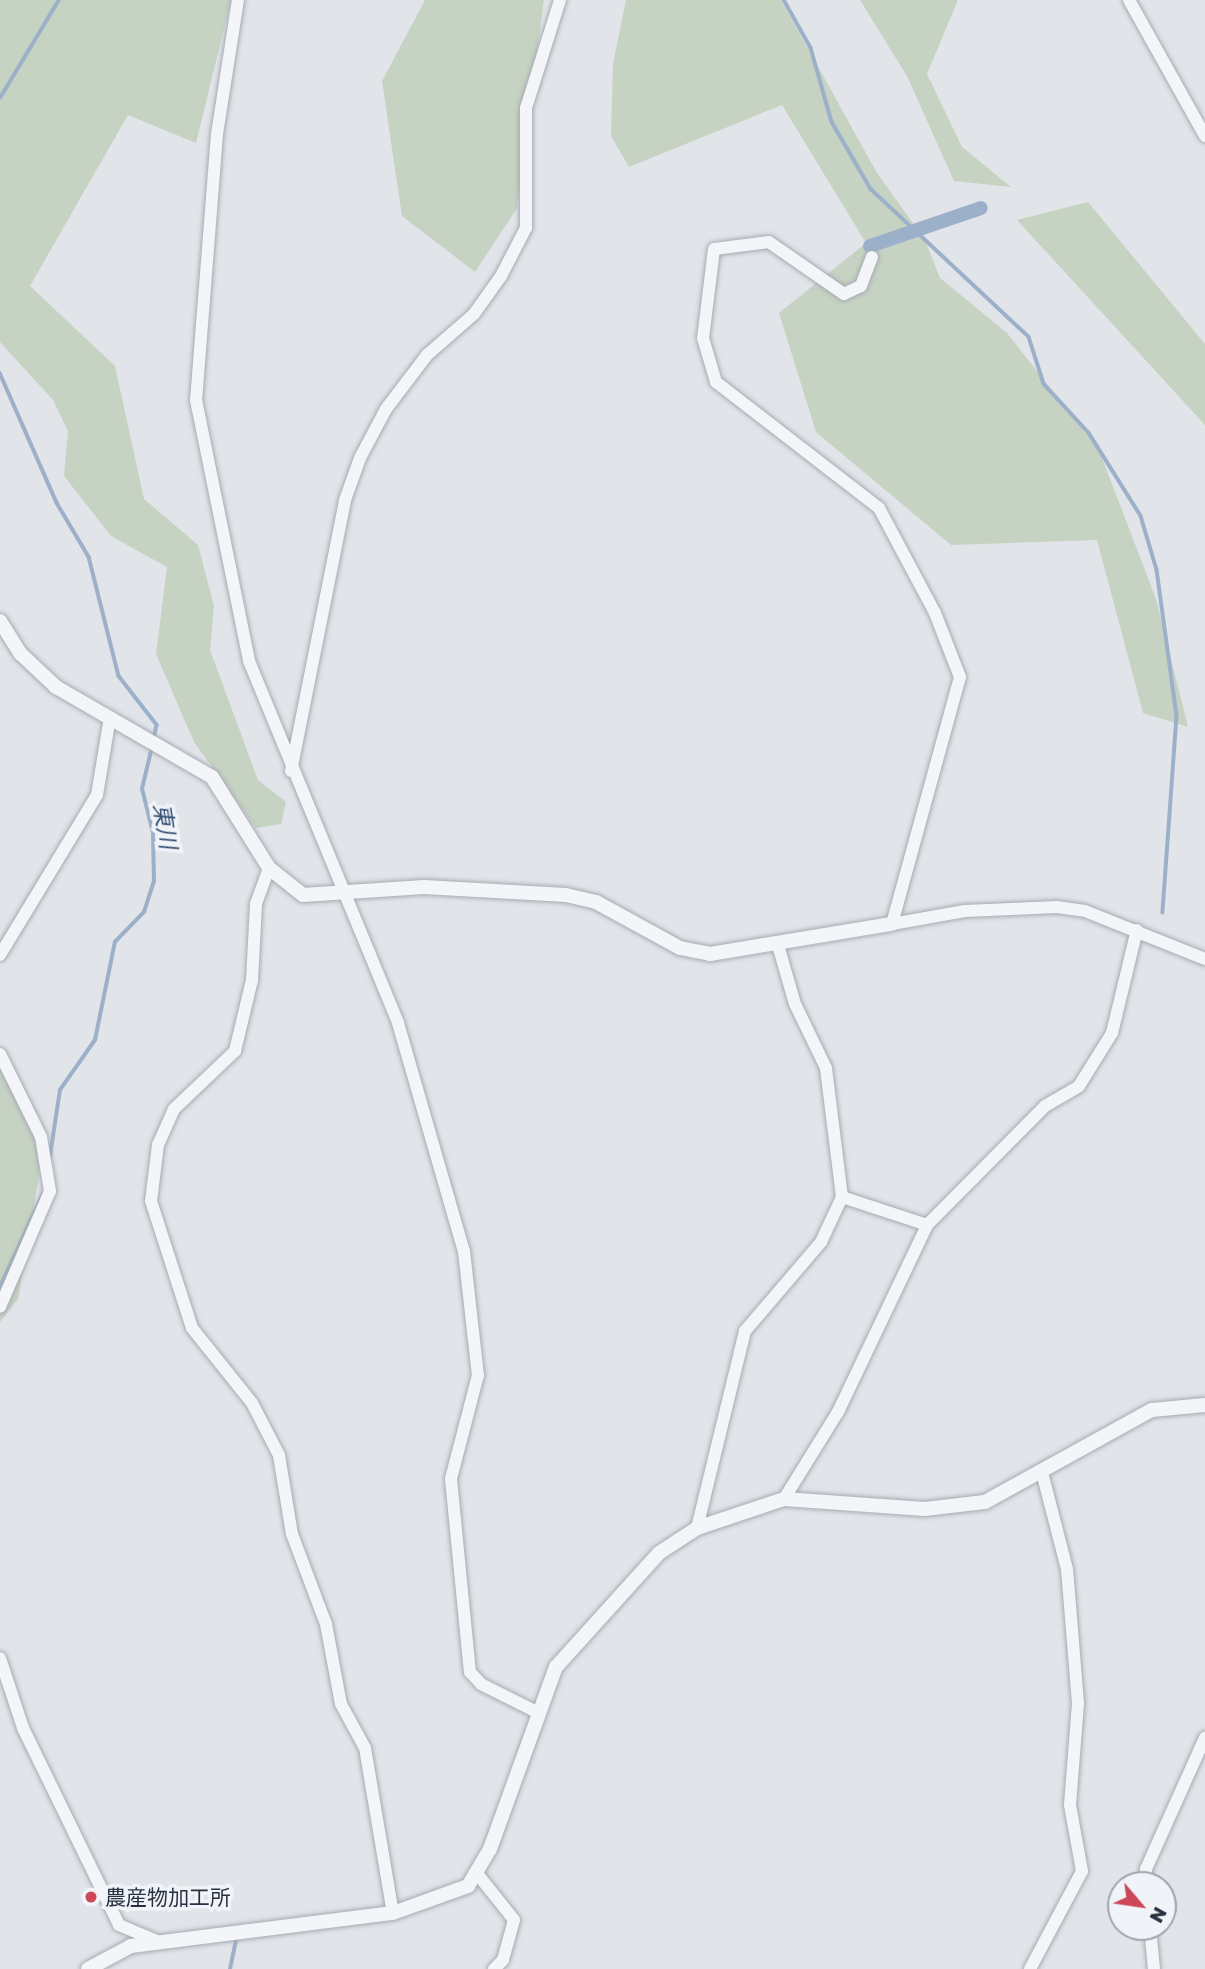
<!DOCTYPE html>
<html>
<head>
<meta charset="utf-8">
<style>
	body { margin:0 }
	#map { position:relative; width:1205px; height:1969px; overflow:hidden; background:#e1e4e9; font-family:"Golos Text","Noto Sans JP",sans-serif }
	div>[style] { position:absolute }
	.green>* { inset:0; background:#c6d3c2 }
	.stream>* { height:3.5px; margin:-1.75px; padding:0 1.75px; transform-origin:1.75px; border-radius:1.75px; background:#9cb1c9 }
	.canal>* { height:14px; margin:-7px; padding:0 7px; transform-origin:7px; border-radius:7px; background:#9cb1c9 }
	.roads { filter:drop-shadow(0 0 2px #a6abb3) drop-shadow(0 0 2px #a6abb3) }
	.minor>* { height:12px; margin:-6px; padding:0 6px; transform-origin:6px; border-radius:6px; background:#f3f5f8 }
	.tertiary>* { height:14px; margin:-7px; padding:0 7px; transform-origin:7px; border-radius:7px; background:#f3f5f8 }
	.dots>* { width:19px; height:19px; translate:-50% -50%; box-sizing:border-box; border:4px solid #f0f3f7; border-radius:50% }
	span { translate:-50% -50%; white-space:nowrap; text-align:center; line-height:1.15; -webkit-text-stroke:7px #f0f3f7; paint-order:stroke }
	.poi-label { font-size:21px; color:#293141 }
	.left { translate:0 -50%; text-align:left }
	.water-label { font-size:23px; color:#344f74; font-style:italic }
	.north { position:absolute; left:1107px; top:1871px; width:70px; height:70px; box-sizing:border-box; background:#f0f3f7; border:2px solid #a0a5ae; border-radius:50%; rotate:119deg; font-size:19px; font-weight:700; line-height:28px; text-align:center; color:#293141 }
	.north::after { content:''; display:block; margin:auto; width:24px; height:32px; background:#cc4858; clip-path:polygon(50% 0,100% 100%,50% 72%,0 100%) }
</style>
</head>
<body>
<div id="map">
	<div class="green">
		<i style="clip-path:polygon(0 0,231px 0,196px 143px,128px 115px,30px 286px,115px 366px,144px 499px,198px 545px,214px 606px,210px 650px,258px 780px,286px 802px,281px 824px,256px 828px,194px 742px,156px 654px,167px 567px,111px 536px,64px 476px,68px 431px,53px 400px,0 342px)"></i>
		<i style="clip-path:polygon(425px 0,544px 0,517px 208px,475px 272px,402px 216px,382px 81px)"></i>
		<i style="clip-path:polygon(626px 0,781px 0,877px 173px,925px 240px,940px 278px,1007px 333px,1099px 450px,1156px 599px,1188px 727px,1143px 713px,1097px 540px,951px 545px,816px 432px,779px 313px,866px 243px,782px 105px,629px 167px,611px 136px,613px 64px)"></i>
		<i style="clip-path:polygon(860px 0,958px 0,927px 74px,962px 147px,1011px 187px,954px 181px,907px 76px)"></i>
		<i style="clip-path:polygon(1088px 202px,1205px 344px,1205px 425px,1017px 220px)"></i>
		<i style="clip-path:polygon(0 1056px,37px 1112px,39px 1176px,18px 1299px,0 1322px)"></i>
	</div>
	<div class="stream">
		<i style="left:784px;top:0;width:55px;rotate:60.6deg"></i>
		<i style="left:811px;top:48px;width:77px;rotate:74.2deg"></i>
		<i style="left:832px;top:122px;width:78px;rotate:59.8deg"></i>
		<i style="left:871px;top:189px;width:216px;rotate:43.1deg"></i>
		<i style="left:1029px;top:337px;width:49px;rotate:72.3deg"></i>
		<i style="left:1044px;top:384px;width:67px;rotate:47.4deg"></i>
		<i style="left:1089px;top:433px;width:98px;rotate:57.9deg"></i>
		<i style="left:1141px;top:516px;width:56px;rotate:73.5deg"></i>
		<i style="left:1157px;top:570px;width:147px;rotate:82.2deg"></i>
		<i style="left:1177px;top:716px;width:197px;rotate:94.1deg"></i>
		<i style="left:0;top:98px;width:114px;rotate:-59deg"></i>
		<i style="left:0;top:373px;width:142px;rotate:66.3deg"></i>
		<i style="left:57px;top:503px;width:63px;rotate:59.3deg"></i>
		<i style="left:89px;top:557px;width:123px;rotate:75.9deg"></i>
		<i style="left:119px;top:676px;width:62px;rotate:52.2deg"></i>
		<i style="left:157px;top:725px;width:14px;rotate:102deg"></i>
		<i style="left:50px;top:1156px;width:67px;rotate:-81.4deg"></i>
		<i style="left:60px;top:1090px;width:61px;rotate:-55deg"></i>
		<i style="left:95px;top:1040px;width:100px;rotate:-78.5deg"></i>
		<i style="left:115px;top:942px;width:42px;rotate:-46deg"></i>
		<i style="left:144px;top:912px;width:32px;rotate:-72deg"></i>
		<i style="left:154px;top:882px;width:49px;rotate:-91.2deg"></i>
		<i style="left:153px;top:833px;width:45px;rotate:-104deg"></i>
		<i style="left:142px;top:789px;width:43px;rotate:-76.6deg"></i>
		<i style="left:0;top:1287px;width:102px;rotate:-65.2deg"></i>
		<i style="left:230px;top:1969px;width:29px;rotate:-78deg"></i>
	</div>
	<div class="canal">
		<i style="left:870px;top:246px;width:117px;rotate:-18.9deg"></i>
	</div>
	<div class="roads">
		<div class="minor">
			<i style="left:238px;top:0;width:136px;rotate:98.9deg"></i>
			<i style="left:217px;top:134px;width:267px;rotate:94.5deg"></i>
			<i style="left:196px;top:400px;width:266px;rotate:78.5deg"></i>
			<i style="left:249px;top:661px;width:391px;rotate:67.6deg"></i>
			<i style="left:398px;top:1023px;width:237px;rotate:73.9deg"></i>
			<i style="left:464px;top:1251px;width:125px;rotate:83.6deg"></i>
			<i style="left:478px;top:1375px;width:107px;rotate:104.6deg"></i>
			<i style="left:451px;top:1479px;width:194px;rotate:84.4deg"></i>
			<i style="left:470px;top:1672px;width:16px;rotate:47deg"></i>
			<i style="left:481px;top:1684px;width:60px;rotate:26.6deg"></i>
			<i style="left:1129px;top:0;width:156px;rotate:60.8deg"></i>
			<i style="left:872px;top:257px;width:31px;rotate:111deg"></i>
			<i style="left:861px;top:286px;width:19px;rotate:155deg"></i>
			<i style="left:844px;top:294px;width:91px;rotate:-145.3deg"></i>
			<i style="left:769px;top:242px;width:55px;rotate:172.7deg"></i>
			<i style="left:714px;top:249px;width:90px;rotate:97deg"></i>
			<i style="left:703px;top:338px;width:46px;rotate:73.5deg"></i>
			<i style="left:716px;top:382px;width:206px;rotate:37.7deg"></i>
			<i style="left:879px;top:508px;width:119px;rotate:61.9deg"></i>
			<i style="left:935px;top:613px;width:69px;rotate:68.7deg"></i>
			<i style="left:960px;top:677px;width:256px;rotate:105.4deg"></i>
			<i style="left:892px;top:924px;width:74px;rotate:-10.1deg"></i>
			<i style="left:965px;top:911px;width:92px;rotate:-2.5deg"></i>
			<i style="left:1057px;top:907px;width:28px;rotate:8deg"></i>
			<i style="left:1085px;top:911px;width:129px;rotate:21.8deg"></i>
			<i style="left:291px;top:771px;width:276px;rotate:-78.7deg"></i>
			<i style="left:345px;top:500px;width:45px;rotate:-70.3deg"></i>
			<i style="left:360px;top:458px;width:55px;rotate:-62deg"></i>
			<i style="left:386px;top:409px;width:68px;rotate:-52.8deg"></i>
			<i style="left:427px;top:355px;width:62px;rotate:-41.1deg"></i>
			<i style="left:474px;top:314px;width:47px;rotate:-54.6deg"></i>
			<i style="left:501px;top:276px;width:54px;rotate:-62.5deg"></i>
			<i style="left:526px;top:228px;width:120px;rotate:-90deg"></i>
			<i style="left:526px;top:108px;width:113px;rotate:-72.5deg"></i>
			<i style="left:269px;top:868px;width:38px;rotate:110deg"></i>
			<i style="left:256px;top:904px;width:76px;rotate:93deg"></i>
			<i style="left:252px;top:980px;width:73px;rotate:103.5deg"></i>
			<i style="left:235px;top:1051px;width:84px;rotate:136.4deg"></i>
			<i style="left:174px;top:1109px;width:39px;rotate:114deg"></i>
			<i style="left:158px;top:1145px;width:56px;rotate:97.1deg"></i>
			<i style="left:151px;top:1201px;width:133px;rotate:72.1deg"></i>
			<i style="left:192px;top:1328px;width:96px;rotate:51.3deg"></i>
			<i style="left:252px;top:1403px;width:59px;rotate:62.6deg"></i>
			<i style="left:279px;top:1455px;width:80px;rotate:80.7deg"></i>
			<i style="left:292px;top:1534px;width:96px;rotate:69.3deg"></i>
			<i style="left:326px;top:1624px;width:81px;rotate:79.4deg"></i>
			<i style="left:341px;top:1704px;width:50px;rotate:61.4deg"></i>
			<i style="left:365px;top:1748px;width:167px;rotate:80.4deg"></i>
			<i style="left:0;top:955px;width:187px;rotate:-58.8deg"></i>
			<i style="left:97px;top:795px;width:79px;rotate:-80.5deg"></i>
			<i style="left:0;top:1054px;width:93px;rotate:63.7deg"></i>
			<i style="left:41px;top:1137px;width:55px;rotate:80.5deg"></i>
			<i style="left:50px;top:1191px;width:126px;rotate:113.3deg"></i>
			<i style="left:842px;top:1197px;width:89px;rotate:18.2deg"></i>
			<i style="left:784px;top:1499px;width:102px;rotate:-58.2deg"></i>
			<i style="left:838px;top:1412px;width:207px;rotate:-64.5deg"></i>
			<i style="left:927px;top:1225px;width:168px;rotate:-45.2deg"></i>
			<i style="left:1045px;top:1106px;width:39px;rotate:-30deg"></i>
			<i style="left:1079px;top:1086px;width:62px;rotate:-58.1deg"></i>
			<i style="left:1112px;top:1033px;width:106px;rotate:-76.4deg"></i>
			<i style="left:697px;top:1528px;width:203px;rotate:-76.3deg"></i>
			<i style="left:745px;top:1331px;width:117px;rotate:-49.5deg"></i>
			<i style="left:821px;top:1242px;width:50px;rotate:-65deg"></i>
			<i style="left:842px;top:1197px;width:130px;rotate:-97.1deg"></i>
			<i style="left:826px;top:1068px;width:71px;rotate:-115.8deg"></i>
			<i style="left:795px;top:1004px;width:61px;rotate:-106.1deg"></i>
			<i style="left:0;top:1658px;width:74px;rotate:71.8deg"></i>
			<i style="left:23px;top:1728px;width:219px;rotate:64deg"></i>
			<i style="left:119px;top:1925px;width:43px;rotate:23deg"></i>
			<i style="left:479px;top:1876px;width:56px;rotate:51.5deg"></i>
			<i style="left:514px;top:1920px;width:41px;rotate:105.4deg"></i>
			<i style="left:503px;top:1960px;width:13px;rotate:135deg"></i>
			<i style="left:1147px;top:1885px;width:16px;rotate:-94deg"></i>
			<i style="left:1146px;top:1869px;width:144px;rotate:-65.8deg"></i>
			<i style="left:1150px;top:1927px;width:42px;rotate:84.6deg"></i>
			<i style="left:1030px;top:1969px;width:111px;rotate:-62deg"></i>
			<i style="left:1082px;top:1871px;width:67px;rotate:-100.3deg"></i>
			<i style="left:1070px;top:1805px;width:102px;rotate:-85.5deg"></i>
			<i style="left:1078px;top:1703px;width:134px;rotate:-94.7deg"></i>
			<i style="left:1067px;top:1569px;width:100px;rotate:-104.5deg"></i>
		</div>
		<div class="tertiary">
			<i style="left:0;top:621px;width:39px;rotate:58deg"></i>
			<i style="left:21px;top:654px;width:48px;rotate:43.3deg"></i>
			<i style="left:56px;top:687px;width:180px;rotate:30deg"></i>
			<i style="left:212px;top:777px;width:107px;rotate:57.9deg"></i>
			<i style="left:269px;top:868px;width:43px;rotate:38.5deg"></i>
			<i style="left:303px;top:895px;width:121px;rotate:-3.8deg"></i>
			<i style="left:424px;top:887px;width:142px;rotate:3.2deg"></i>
			<i style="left:566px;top:895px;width:31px;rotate:13deg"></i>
			<i style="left:596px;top:902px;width:96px;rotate:28.7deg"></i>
			<i style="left:680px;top:948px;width:31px;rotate:11deg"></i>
			<i style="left:710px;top:954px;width:184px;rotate:-9.4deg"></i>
			<i style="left:88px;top:1969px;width:49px;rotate:-28.1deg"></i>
			<i style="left:131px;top:1946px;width:264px;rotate:-7.2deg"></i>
			<i style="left:393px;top:1913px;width:80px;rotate:-19.8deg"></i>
			<i style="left:468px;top:1886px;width:43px;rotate:-59.3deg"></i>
			<i style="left:490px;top:1849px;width:194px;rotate:-70.1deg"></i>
			<i style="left:556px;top:1667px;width:154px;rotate:-47.9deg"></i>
			<i style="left:659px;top:1553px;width:45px;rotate:-33.3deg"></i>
			<i style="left:697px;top:1528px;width:92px;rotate:-18.4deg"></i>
			<i style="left:784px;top:1499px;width:141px;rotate:4.1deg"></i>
			<i style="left:925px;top:1509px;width:60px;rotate:-6.7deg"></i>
			<i style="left:985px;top:1502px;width:191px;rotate:-28.9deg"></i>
			<i style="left:1152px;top:1410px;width:53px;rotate:-5.4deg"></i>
		</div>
	</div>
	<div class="dots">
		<i style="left:91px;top:1897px;background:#cc4858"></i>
	</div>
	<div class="poi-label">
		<span class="left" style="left:105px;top:1897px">農産物加工所</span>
	</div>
	<div class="water-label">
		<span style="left:166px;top:826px;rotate:81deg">東川</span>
	</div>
	<div class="north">N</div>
</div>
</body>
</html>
